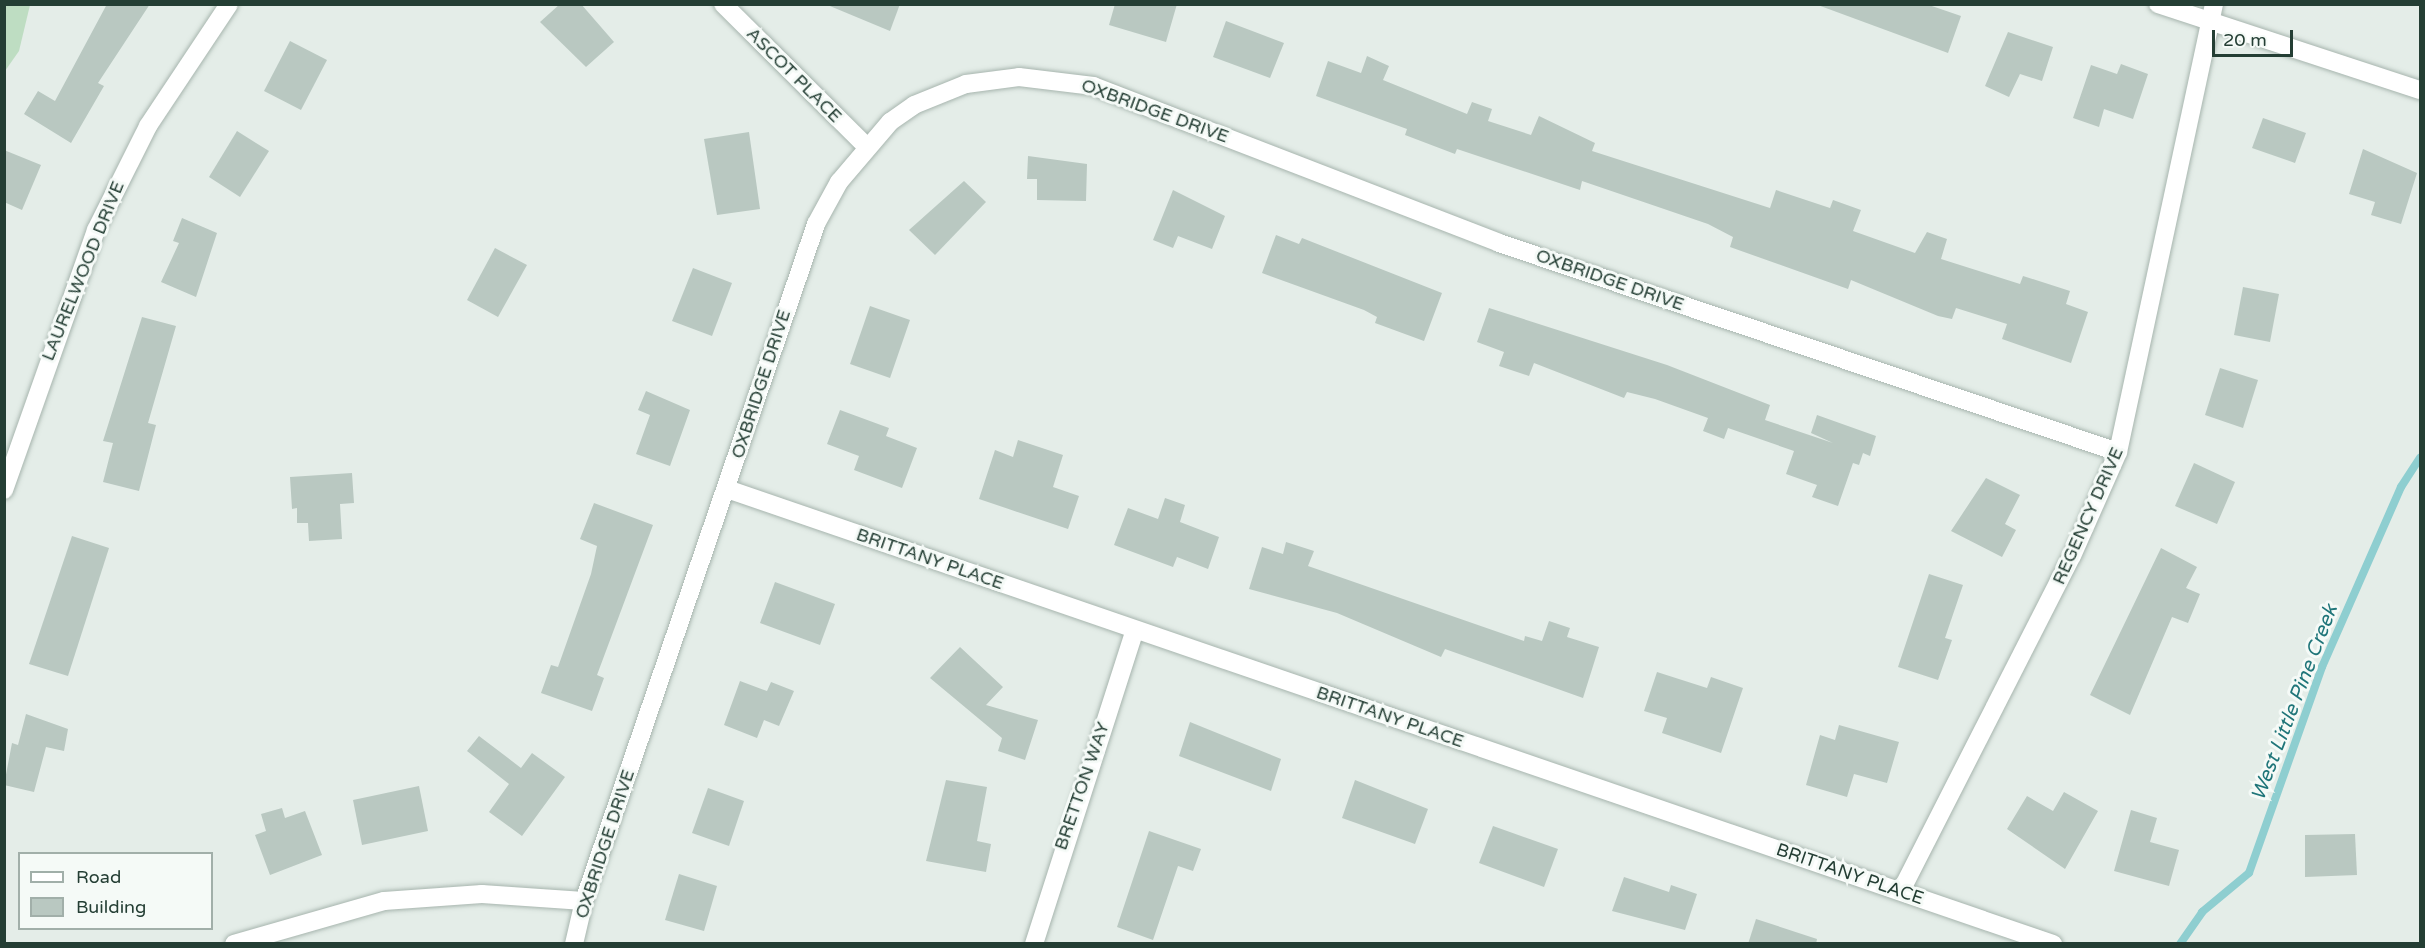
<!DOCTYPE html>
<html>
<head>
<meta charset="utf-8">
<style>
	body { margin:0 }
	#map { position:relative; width:2425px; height:948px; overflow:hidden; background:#e4ede8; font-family:"Varela Round",sans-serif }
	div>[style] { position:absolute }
	.green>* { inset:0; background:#beddc2 }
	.stream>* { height:8px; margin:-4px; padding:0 4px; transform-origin:4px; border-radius:4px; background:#8eced0 }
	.building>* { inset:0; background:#b9c8c1 }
	.roads { filter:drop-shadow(0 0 2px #a7b5ae) drop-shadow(0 0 2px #a7b5ae) }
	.minor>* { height:18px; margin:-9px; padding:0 9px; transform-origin:9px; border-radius:9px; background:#fff }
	span { translate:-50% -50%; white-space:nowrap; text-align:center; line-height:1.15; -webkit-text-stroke:6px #f5faf7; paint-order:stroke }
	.street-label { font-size:18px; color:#243e34 }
	.water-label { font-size:20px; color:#1f7579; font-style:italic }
	.frame { position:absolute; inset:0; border:6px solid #243e34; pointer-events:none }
	.legend { position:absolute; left:18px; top:852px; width:195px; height:78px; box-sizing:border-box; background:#f5faf7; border:2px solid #a1afa9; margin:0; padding:8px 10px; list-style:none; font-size:18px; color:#243e34 }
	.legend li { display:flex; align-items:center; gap:12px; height:30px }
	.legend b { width:30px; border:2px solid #a1afa9 }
	.scale { position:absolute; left:2212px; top:30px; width:81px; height:27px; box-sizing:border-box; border:3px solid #243e34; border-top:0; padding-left:8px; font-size:18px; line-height:21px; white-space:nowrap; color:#243e34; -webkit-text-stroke:4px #f5faf7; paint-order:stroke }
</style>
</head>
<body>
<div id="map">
	<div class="green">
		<i style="clip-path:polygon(5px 4px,30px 5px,19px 51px,5px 71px)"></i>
	</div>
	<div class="stream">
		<i style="left:2180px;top:944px;width:39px;rotate:-55deg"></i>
		<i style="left:2202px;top:912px;width:61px;rotate:-39.7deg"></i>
		<i style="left:2249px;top:873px;width:219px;rotate:-70.5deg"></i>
		<i style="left:2322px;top:667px;width:197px;rotate:-66.3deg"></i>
		<i style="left:2401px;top:487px;width:35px;rotate:-57deg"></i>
	</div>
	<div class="building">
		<i style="clip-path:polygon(107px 4px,150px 4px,98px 83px,104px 86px,71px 143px,24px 114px,38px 91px,55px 101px)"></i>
		<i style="clip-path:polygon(560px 4px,581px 4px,614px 42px,586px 67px,540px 22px)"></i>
		<i style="clip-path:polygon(825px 4px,900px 4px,890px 31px)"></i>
		<i style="clip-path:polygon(1115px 4px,1177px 4px,1166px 42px,1109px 25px)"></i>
		<i style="clip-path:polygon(1815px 4px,1926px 4px,1961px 16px,1948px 53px)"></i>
		<i style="clip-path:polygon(1226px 21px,1284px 43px,1270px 78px,1213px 57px)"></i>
		<i style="clip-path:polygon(2008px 32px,2053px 47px,2042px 81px,2020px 74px,2009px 97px,1985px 86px)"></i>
		<i style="clip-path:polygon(290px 41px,327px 60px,301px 110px,264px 91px)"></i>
		<i style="clip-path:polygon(1367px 56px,1389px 66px,1383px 80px,1467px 114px,1472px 102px,1492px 109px,1488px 121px,1531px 135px,1539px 116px,1595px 143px,1592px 151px,1770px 208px,1776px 190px,1830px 208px,1833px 200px,1861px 210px,1853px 231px,1915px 253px,1927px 232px,1947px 239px,1941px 259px,2020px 284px,2023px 276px,2070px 291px,2066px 304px,2088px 312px,2071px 363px,2002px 339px,2007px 324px,1956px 308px,1952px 319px,1938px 316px,1851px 280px,1848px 289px,1730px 247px,1733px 237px,1708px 224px,1582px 181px,1580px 190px,1457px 149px,1455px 154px,1405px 135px,1407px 129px,1316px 96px,1328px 61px,1361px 73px)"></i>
		<i style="clip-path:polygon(2121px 64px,2148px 74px,2133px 119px,2104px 109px,2099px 127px,2073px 118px,2091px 65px,2117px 74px)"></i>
		<i style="clip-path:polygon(2263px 118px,2306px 133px,2295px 163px,2252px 148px)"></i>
		<i style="clip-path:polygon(237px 131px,269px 151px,240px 197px,209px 177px)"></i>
		<i style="clip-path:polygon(749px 132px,760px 209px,717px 215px,704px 139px)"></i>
		<i style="clip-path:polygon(2363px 149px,2417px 173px,2401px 224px,2371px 215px,2375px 202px,2349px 194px)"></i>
		<i style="clip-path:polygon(4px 150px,41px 165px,22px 210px,4px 202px)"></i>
		<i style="clip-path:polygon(1028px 156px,1087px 164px,1086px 201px,1037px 200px,1037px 179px,1027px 179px)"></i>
		<i style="clip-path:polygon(964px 181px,986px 202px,935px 255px,909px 230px)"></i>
		<i style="clip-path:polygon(1173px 190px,1225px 216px,1212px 249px,1178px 236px,1173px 248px,1153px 240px)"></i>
		<i style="clip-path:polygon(182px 218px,217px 233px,196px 297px,161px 282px,179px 243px,173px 241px)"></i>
		<i style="clip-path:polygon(1276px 235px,1299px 244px,1302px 238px,1442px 293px,1424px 341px,1375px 323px,1377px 317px,1364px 310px,1262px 273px)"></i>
		<i style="clip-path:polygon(495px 248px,527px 265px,498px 317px,467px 300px)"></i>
		<i style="clip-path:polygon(693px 268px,732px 283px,712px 336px,672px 321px)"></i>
		<i style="clip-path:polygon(2243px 287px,2279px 294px,2270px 342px,2234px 335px)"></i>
		<i style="clip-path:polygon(870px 306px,910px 320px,890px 378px,850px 364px)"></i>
		<i style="clip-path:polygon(1489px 308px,1667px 365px,1770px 405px,1765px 420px,1833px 443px,1811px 433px,1817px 415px,1876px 436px,1870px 456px,1863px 453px,1859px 465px,1853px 463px,1838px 506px,1812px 497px,1817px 485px,1786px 474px,1794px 451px,1728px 428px,1724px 439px,1703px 431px,1708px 418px,1655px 399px,1627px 392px,1624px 398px,1534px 363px,1529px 376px,1499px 366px,1504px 352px,1477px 342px)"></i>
		<i style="clip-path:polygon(142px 317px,176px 326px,148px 423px,156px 425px,139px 491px,103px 482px,113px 443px,103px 441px)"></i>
		<i style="clip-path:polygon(2220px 368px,2258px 380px,2243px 428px,2205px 415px)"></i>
		<i style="clip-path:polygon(646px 391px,690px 410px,670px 466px,636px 454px,650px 415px,638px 410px)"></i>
		<i style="clip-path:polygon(840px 410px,889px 428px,886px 436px,917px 448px,902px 488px,854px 470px,859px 456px,827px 444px)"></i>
		<i style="clip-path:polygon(1018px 440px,1063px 455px,1053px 487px,1079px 496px,1068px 529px,979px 499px,995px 450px,1013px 457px)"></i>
		<i style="clip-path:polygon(2194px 463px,2235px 482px,2217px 524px,2175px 506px)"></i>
		<i style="clip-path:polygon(352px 473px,354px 503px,340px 504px,342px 539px,309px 541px,308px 523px,297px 523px,297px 508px,292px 509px,290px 477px)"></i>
		<i style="clip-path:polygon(1986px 478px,2020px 495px,2005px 524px,2016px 530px,2002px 557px,1951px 531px)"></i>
		<i style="clip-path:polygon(1165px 498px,1185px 505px,1180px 522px,1219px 537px,1208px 569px,1177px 557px,1173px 567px,1114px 545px,1128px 508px,1158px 519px)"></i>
		<i style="clip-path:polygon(594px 503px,653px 525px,597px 675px,604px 678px,592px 711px,541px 693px,551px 665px,558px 667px,591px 574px,597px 546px,580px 539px)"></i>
		<i style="clip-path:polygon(72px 536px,109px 548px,68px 676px,29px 664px)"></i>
		<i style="clip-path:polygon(1286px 542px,1314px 551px,1308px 566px,1524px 641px,1525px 636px,1542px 641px,1549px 621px,1570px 628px,1567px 637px,1599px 647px,1583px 698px,1445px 649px,1441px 657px,1337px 613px,1249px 589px,1262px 547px,1283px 554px)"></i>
		<i style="clip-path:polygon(2161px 548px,2197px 567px,2186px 588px,2200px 594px,2188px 623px,2172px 617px,2130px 715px,2090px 695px)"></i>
		<i style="clip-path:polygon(1929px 574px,1963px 585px,1945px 638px,1952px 640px,1938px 680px,1898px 667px)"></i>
		<i style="clip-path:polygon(775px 582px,835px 604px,820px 645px,760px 623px)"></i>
		<i style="clip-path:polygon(960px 647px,1003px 687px,986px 705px,1038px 720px,1025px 760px,998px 751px,1002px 738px,930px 678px)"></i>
		<i style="clip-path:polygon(1657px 672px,1707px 688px,1711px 677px,1743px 688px,1721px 753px,1662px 733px,1667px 718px,1644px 711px)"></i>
		<i style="clip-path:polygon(740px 681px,767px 691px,771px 682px,794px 691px,779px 726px,764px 720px,757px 738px,724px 725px)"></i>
		<i style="clip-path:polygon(26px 714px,68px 729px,64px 751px,46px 747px,34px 792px,4px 785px,12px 743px,18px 745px)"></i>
		<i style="clip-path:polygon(1190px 722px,1281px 759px,1271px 791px,1179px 756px)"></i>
		<i style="clip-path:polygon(1839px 725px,1899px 742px,1887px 783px,1854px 774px,1847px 797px,1806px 785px,1820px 735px,1835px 740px)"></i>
		<i style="clip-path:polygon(479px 736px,521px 768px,532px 753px,565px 777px,522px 836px,489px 812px,509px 784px,467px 751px)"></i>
		<i style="clip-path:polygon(946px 780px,987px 787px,977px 841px,991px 844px,986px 872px,926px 861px)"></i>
		<i style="clip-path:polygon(1355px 780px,1428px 809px,1415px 844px,1342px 818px)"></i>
		<i style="clip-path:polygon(419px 786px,428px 831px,362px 845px,353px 800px)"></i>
		<i style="clip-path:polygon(708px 788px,744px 801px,729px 846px,692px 833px)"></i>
		<i style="clip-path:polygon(2064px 792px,2098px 811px,2065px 869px,2007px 829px,2027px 796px,2053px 811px)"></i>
		<i style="clip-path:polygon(282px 808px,285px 818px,305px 811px,322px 855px,270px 875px,255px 835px,266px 831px,261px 814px)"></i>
		<i style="clip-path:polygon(2131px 810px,2157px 818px,2150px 842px,2179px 850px,2169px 886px,2114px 871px)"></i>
		<i style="clip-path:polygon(1493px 826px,1558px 849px,1544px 887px,1479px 863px)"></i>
		<i style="clip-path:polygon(1149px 831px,1201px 849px,1193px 871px,1178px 866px,1153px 940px,1117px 927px)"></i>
		<i style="clip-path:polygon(2355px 834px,2357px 875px,2305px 877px,2305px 835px)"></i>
		<i style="clip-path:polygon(679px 874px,717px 886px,704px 931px,665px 920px)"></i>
		<i style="clip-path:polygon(1624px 877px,1669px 892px,1671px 885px,1697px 894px,1685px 930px,1612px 911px)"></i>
		<i style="clip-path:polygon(1756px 919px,1817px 939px,1816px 944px,1748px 944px)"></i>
	</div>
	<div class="roads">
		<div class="minor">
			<i style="left:723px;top:4px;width:202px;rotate:44.8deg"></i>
			<i style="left:2158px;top:4px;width:276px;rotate:18.2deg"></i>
			<i style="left:727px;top:489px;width:1402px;rotate:18.94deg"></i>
			<i style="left:4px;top:490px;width:276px;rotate:-70.5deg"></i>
			<i style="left:96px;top:230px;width:116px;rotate:-63.4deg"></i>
			<i style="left:148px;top:126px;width:146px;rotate:-56.4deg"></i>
			<i style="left:1901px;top:891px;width:376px;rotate:-63deg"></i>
			<i style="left:2072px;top:556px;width:114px;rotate:-66.1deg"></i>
			<i style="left:2118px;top:452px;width:458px;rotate:-77.9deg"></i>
			<i style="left:234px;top:944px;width:156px;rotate:-16deg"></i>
			<i style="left:384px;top:901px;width:98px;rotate:-4.1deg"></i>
			<i style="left:482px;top:894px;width:102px;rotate:3.9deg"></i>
			<i style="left:574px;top:944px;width:44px;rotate:-76.9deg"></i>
			<i style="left:584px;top:901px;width:716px;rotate:-71.08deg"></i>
			<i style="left:816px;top:224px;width:48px;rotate:-61.3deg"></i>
			<i style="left:839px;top:182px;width:79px;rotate:-49.6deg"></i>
			<i style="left:890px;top:122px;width:29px;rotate:-35deg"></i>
			<i style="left:914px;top:105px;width:56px;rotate:-22deg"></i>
			<i style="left:966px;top:84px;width:53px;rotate:-7.5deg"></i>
			<i style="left:1019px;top:77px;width:75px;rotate:6.9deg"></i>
			<i style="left:1093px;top:86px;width:435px;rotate:21.1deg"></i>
			<i style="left:1499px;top:243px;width:653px;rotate:18.66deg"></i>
			<i style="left:1034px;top:944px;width:330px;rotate:-72.2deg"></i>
		</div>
	</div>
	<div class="street-label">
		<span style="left:794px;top:75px;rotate:45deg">ASCOT PLACE</span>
		<span style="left:1155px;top:111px;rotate:20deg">OXBRIDGE DRIVE</span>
		<span style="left:83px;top:271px;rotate:-68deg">LAURELWOOD DRIVE</span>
		<span style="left:1610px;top:280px;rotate:19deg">OXBRIDGE DRIVE</span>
		<span style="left:761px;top:384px;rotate:-72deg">OXBRIDGE DRIVE</span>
		<span style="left:2088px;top:516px;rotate:-66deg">REGENCY DRIVE</span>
		<span style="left:930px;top:559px;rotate:19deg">BRITTANY PLACE</span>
		<span style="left:1390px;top:717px;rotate:19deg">BRITTANY PLACE</span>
		<span style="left:1082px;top:786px;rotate:-71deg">BRETTON WAY</span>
		<span style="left:605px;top:844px;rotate:-72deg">OXBRIDGE DRIVE</span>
		<span style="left:1850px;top:874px;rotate:19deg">BRITTANY PLACE</span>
	</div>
	<div class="water-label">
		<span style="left:2295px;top:703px;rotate:-69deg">West Little Pine Creek</span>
	</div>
	<div class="frame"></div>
	<ul class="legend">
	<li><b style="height:8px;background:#fff"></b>Road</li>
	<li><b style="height:16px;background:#b9c8c1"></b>Building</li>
	</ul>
	<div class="scale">20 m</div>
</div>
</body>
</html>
